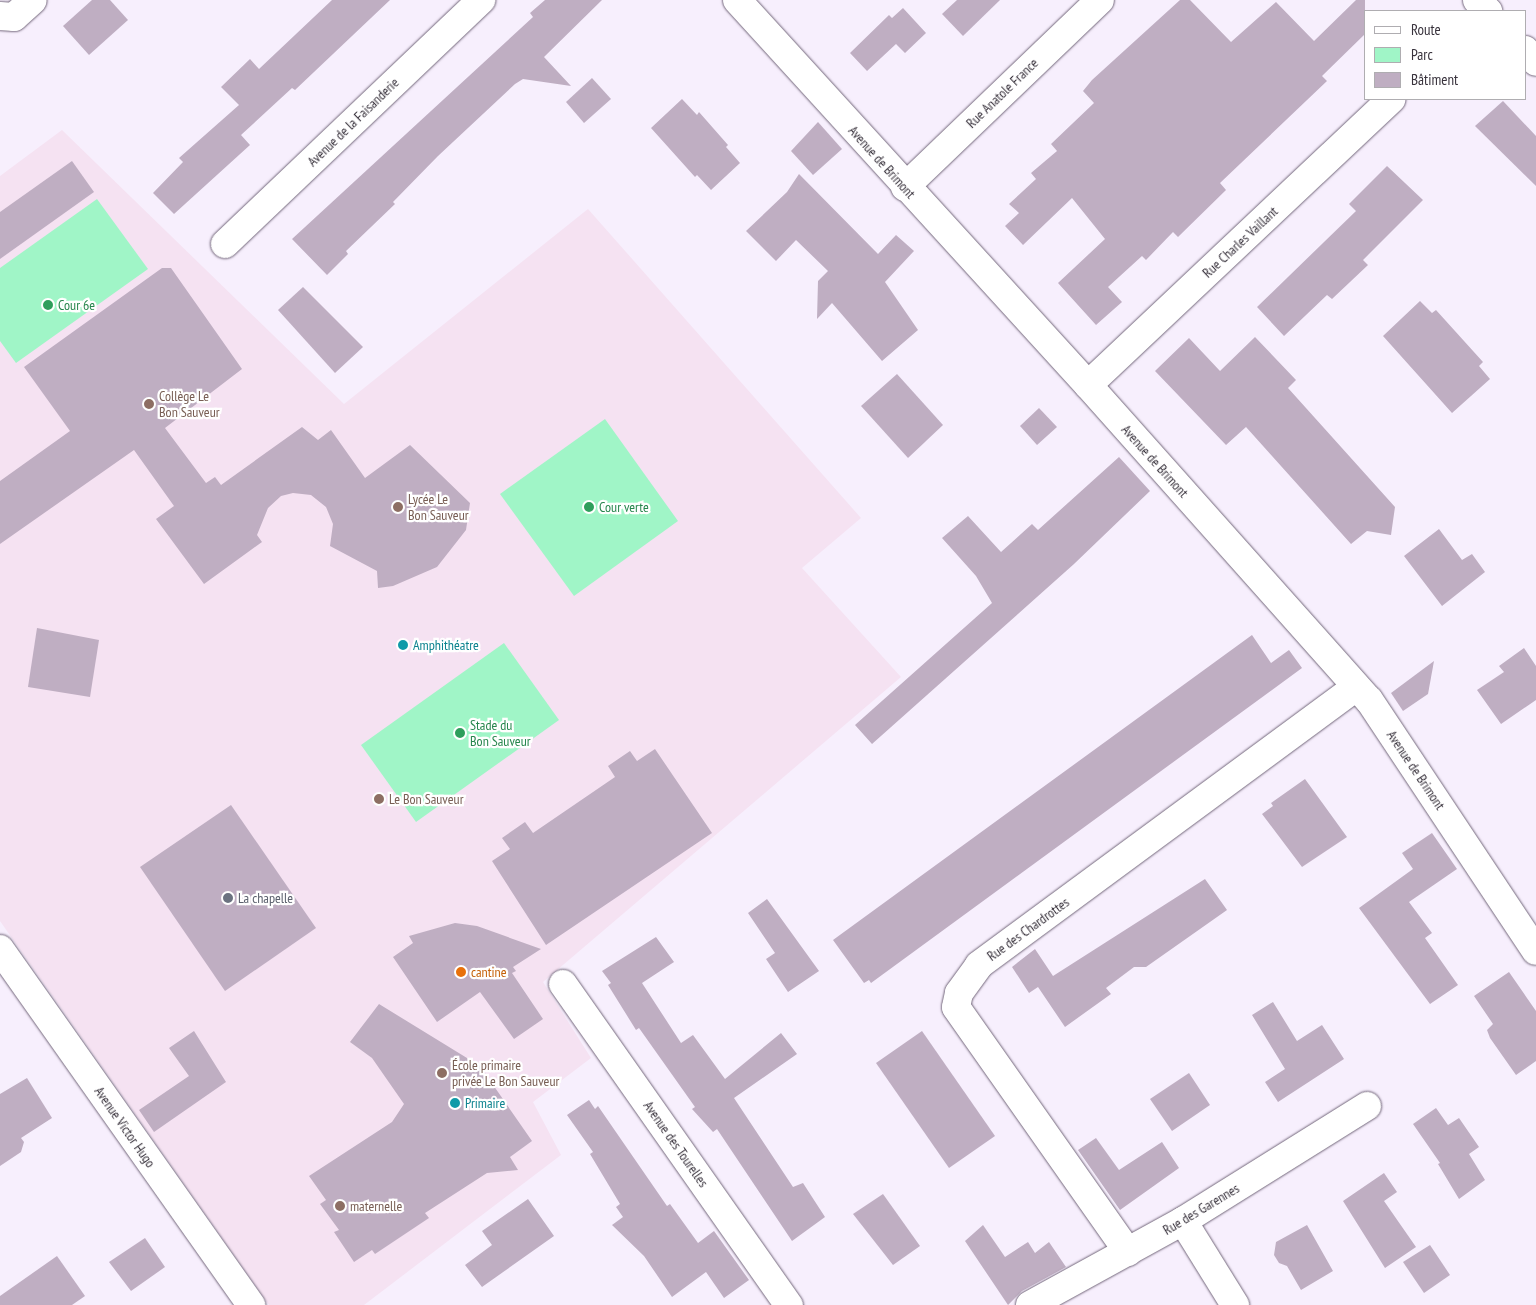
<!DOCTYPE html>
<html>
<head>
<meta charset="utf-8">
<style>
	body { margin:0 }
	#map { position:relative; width:1536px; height:1305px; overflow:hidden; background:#f7effd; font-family:"PT Sans Narrow",sans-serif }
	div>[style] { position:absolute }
	.education>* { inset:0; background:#f5e2f2 }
	.green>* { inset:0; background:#a0f5c7 }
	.building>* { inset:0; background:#bfaec2 }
	.roads { filter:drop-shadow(0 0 1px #73677b) drop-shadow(0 0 1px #73677b) }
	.street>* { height:28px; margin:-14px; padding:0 14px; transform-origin:14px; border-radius:14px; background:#fff }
	.dots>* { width:14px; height:14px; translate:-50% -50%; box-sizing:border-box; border:2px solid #fff; border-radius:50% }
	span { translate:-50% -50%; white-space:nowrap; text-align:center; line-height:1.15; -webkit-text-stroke:4.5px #fff; paint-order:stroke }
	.street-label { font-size:14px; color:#38323c }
	.leisure-label { font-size:14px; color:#27864d }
	.left { translate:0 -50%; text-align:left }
	.education-label { font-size:14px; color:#785e54 }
	.culture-label { font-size:14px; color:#0d838f }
	.worship-label { font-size:14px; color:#5b616d }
	.food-label { font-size:14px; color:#c56008 }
	.legend { position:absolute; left:1364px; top:10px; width:162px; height:90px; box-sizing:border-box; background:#fff; border:1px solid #afadb1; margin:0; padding:6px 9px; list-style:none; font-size:15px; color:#38323c }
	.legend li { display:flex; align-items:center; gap:10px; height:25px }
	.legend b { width:25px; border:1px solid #afadb1 }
</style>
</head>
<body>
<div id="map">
	<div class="education">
		<i style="clip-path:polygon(62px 130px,344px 404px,588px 209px,861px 518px,802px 568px,901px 677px,543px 982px,591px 1058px,533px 1102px,561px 1155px,364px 1305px,269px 1305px,0 921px,0 176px)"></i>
	</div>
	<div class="green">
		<i style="clip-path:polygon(97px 199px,148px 269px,16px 363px,0 341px,0 268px)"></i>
		<i style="clip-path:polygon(605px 419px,678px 521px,574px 596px,500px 494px)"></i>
		<i style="clip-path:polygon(504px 643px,559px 720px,416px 822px,361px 745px)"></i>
	</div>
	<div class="building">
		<i style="clip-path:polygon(92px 0,110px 0,128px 20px,89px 55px,63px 26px)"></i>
		<i style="clip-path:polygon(332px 0,390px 0,295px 90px,292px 88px,241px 135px,250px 145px,174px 214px,153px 193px,183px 162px,179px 158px,239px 105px,221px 87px,250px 59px,259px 69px)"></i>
		<i style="clip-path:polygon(545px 0,602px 0,544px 57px,571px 86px,523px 79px,515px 84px,438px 156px,393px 202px,395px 204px,346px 251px,348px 254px,327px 275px,292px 239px,533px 17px,530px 13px)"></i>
		<i style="clip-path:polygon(957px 0,1000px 0,963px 36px,942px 14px)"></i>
		<i style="clip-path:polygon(1180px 0,1190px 0,1231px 42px,1276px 2px,1314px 41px,1356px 0,1365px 0,1365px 34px,1322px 76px,1327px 81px,1220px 183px,1226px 190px,1178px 237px,1173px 232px,1146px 260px,1142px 256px,1108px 287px,1122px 302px,1096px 325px,1058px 283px,1105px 239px,1072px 198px,1023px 245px,1005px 226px,1019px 213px,1009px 204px,1036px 179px,1031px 173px,1057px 151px,1051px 144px,1094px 103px,1083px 91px,1092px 80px)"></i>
		<i style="clip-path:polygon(903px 8px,926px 33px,905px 53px,896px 44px,867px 71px,850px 53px,889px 15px,892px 18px)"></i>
		<i style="clip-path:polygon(592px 78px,611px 99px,584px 123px,566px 102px)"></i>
		<i style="clip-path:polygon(682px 99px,697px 115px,699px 112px,728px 145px,726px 147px,740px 163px,711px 190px,697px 175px,695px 177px,651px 128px)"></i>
		<i style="clip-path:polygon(1503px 101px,1536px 136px,1536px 186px,1475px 126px)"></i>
		<i style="clip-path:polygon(818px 122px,842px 149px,813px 175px,791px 151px)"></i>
		<i style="clip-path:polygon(72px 161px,94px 192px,0 259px,0 212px)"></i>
		<i style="clip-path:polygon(1387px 166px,1423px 200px,1363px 260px,1368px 265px,1332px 299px,1327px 295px,1284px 336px,1257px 307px,1356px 211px,1349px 204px)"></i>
		<i style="clip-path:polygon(799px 174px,878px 254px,896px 235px,914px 251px,885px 282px,918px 330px,882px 361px,832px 303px,817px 319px,818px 281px,828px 271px,796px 240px,776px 261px,746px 231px,787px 192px)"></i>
		<i style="clip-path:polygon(162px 268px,171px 268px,242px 369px,165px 428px,206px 483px,215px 477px,221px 485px,302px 427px,318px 440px,331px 430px,365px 478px,410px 445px,470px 503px,466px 530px,437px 567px,393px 586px,378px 588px,377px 571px,330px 546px,333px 524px,326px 507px,311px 495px,293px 493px,281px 496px,268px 508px,257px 535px,262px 542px,204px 584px,156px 519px,174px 506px,134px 450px,0 544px,0 481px,70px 431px,24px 367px)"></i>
		<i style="clip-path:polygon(303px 287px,363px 347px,335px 373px,278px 310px)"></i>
		<i style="clip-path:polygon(1420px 301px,1432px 313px,1436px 310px,1483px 362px,1479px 366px,1490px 379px,1452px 413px,1383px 336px)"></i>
		<i style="clip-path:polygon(1255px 337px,1296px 380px,1288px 388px,1395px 507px,1391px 535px,1367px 531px,1351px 544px,1246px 427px,1226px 445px,1155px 371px,1189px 338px,1220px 371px)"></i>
		<i style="clip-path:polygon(897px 374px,943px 425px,908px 458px,861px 406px)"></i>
		<i style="clip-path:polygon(1039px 408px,1057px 427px,1037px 445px,1020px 426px)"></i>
		<i style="clip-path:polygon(1119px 457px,1150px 491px,1074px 564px,872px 744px,855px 725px,992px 603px,976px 576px,942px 538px,968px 516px,1001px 552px,1032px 524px,1038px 530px)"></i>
		<i style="clip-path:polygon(1439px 529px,1462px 560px,1472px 554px,1485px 572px,1442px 606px,1404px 556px)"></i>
		<i style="clip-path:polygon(37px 628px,99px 640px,90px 697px,28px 687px)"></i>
		<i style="clip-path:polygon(1252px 635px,1271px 663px,1289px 650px,1302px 668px,871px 983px,869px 980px,864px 983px,833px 940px)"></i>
		<i style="clip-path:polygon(1524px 648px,1536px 666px,1536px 700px,1501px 724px,1477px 690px,1504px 672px,1499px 666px)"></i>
		<i style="clip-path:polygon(1434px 661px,1428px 694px,1403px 711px,1391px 693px)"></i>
		<i style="clip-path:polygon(655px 749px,712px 833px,546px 945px,492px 861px,510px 849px,502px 838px,525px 822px,533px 833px,615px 777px,608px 766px,630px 751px,637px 761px)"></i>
		<i style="clip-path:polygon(1305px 779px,1347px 837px,1302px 867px,1262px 814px,1273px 806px,1271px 803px)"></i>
		<i style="clip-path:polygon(231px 805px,316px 928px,225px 991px,140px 867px)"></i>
		<i style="clip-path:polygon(1432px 833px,1457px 869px,1409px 902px,1432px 933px,1425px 938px,1458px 985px,1430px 1004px,1359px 908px,1413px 869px,1402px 853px)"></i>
		<i style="clip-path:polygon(1205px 879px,1227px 910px,1146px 967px,1134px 967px,1106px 988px,1111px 994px,1065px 1027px,1038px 987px,1029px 993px,1012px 967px,1035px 949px,1053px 976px)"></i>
		<i style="clip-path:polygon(767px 899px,819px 971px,788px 992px,766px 959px,775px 953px,748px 913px)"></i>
		<i style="clip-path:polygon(455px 923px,477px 926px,541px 949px,513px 967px,516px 971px,512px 973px,543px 1019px,514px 1039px,480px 992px,437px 1022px,393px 957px,413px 943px,409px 936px)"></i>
		<i style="clip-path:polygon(656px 937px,674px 962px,642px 983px,681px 1043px,693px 1035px,725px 1079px,781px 1033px,797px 1054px,734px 1098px,793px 1187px,803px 1183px,825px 1217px,792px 1241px,717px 1129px,713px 1132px,692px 1109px,695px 1107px,639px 1028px,636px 1030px,608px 985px,611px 983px,602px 971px)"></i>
		<i style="clip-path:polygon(1509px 972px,1536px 1011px,1536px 1061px,1516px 1075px,1490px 1038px,1487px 1030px,1493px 1024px,1474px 996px)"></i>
		<i style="clip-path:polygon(1273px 1002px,1297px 1041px,1322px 1025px,1344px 1059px,1278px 1102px,1265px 1082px,1285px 1069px,1252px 1015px)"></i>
		<i style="clip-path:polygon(379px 1004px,480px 1066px,532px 1141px,510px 1157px,518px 1170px,487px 1173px,425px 1213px,429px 1218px,375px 1254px,372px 1250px,354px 1262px,334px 1232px,339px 1230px,320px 1204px,326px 1200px,309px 1176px,392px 1122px,404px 1104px,372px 1058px,350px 1042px)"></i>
		<i style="clip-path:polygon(194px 1031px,226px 1082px,154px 1132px,139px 1110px,189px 1076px,169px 1048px)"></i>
		<i style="clip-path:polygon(922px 1031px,995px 1136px,949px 1168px,876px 1063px)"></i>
		<i style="clip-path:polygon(1189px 1073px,1210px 1105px,1172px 1131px,1150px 1099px)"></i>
		<i style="clip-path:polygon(27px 1078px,52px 1118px,21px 1138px,24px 1142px,21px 1152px,0 1166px,0 1094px)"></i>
		<i style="clip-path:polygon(589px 1100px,595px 1109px,598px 1106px,667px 1206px,670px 1204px,698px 1243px,714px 1231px,749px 1280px,724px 1298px,706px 1272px,672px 1297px,644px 1256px,612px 1225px,623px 1217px,616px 1207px,620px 1204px,590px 1154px,593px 1152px,567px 1115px)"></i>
		<i style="clip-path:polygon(1436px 1108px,1448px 1125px,1459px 1118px,1479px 1147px,1469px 1154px,1485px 1180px,1459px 1199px,1438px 1164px,1440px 1163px,1413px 1124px)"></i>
		<i style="clip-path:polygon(1096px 1138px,1119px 1170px,1162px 1142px,1179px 1168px,1120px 1210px,1078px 1150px)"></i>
		<i style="clip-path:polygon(1384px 1173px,1397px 1192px,1384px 1201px,1416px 1247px,1385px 1268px,1343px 1201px)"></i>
		<i style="clip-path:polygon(883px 1194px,920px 1246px,893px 1265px,853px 1214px)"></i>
		<i style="clip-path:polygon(528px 1199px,554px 1236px,482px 1287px,465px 1265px,492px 1245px,482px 1231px)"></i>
		<i style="clip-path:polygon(983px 1225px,1005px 1257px,1028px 1242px,1035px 1253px,1049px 1242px,1066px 1267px,1022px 1291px,1008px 1305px,965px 1241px)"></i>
		<i style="clip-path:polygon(1307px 1225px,1333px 1271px,1301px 1290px,1287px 1266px,1279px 1263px,1274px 1255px,1276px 1242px)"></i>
		<i style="clip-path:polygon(145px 1238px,165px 1267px,131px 1291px,109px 1262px)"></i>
		<i style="clip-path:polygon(1430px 1245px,1450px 1275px,1424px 1293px,1403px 1262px)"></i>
		<i style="clip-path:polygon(57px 1256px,85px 1296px,72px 1305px,0 1305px,0 1296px)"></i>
	</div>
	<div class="roads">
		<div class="street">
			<i style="left:737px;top:0;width:521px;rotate:47.64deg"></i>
			<i style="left:1088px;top:385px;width:422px;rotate:48.3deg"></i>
			<i style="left:1369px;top:700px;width:301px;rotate:56.4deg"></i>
			<i style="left:1477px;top:0;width:16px;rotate:45deg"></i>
			<i style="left:0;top:16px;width:14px;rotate:4deg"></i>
			<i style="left:14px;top:17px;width:25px;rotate:-42deg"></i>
			<i style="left:1525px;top:50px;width:16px;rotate:47deg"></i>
			<i style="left:905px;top:187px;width:270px;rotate:-43.8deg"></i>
			<i style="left:225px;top:244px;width:354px;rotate:-43.6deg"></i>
			<i style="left:1088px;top:385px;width:417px;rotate:-43.3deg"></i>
			<i style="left:0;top:949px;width:436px;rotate:54.8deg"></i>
			<i style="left:563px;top:984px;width:393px;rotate:54.9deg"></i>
			<i style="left:1183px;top:1221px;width:99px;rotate:58.2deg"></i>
			<i style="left:1128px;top:1252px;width:299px;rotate:-125.1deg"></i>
			<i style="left:956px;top:1007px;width:14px;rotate:-78deg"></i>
			<i style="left:959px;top:993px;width:34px;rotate:-54deg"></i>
			<i style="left:979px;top:965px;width:468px;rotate:-36.4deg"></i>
			<i style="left:1030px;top:1305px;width:175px;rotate:-28.8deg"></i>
			<i style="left:1183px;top:1221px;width:217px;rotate:-32deg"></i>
		</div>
	</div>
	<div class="dots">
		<i style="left:48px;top:305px;background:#2e9e5b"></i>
		<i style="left:149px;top:404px;background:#8d6e63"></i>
		<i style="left:398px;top:507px;background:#8d6e63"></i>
		<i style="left:589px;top:507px;background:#2e9e5b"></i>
		<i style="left:403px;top:645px;background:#0f9aa8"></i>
		<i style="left:460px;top:733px;background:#2e9e5b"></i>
		<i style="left:379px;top:799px;background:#8d6e63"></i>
		<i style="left:228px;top:898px;background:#6b7280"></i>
		<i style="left:461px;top:972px;background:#e8710a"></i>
		<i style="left:442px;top:1073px;background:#8d6e63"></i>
		<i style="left:455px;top:1103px;background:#0f9aa8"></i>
		<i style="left:340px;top:1206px;background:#8d6e63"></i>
	</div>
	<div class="street-label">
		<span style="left:1002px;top:93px;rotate:-44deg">Rue Anatole France</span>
		<span style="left:353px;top:122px;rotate:-44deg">Avenue de la Faisanderie</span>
		<span style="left:882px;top:162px;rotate:48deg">Avenue de Brimont</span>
		<span style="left:1240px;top:242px;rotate:-43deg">Rue Charles Vaillant</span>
		<span style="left:1155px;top:461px;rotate:48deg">Avenue de Brimont</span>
		<span style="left:1416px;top:770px;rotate:56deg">Avenue de Brimont</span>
		<span style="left:1028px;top:929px;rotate:-36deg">Rue des Chardrottes</span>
		<span style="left:125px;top:1127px;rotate:55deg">Avenue Victor Hugo</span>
		<span style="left:676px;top:1144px;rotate:55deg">Avenue des Tourelles</span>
		<span style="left:1201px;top:1209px;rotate:-31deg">Rue des Garennes</span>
	</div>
	<div class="leisure-label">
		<span class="left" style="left:58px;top:305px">Cour 6e</span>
		<span class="left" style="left:599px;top:507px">Cour verte</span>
		<span class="left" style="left:470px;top:733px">Stade du<br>Bon Sauveur</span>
	</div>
	<div class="education-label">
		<span class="left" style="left:159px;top:404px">Collège Le<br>Bon Sauveur</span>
		<span class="left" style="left:408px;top:507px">Lycée Le<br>Bon Sauveur</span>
		<span class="left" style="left:389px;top:799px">Le Bon Sauveur</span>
		<span class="left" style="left:452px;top:1073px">École primaire<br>privée Le Bon Sauveur</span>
		<span class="left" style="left:350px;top:1206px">maternelle</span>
	</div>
	<div class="culture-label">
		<span class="left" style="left:413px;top:645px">Amphithéatre</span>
		<span class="left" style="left:465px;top:1103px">Primaire</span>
	</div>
	<div class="worship-label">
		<span class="left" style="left:238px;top:898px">La chapelle</span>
	</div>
	<div class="food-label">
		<span class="left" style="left:471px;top:972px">cantine</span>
	</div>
	<ul class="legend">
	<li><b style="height:6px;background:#fff"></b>Route</li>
	<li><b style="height:14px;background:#a0f5c7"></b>Parc</li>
	<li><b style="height:14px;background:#bfaec2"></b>Bâtiment</li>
	</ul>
</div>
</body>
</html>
